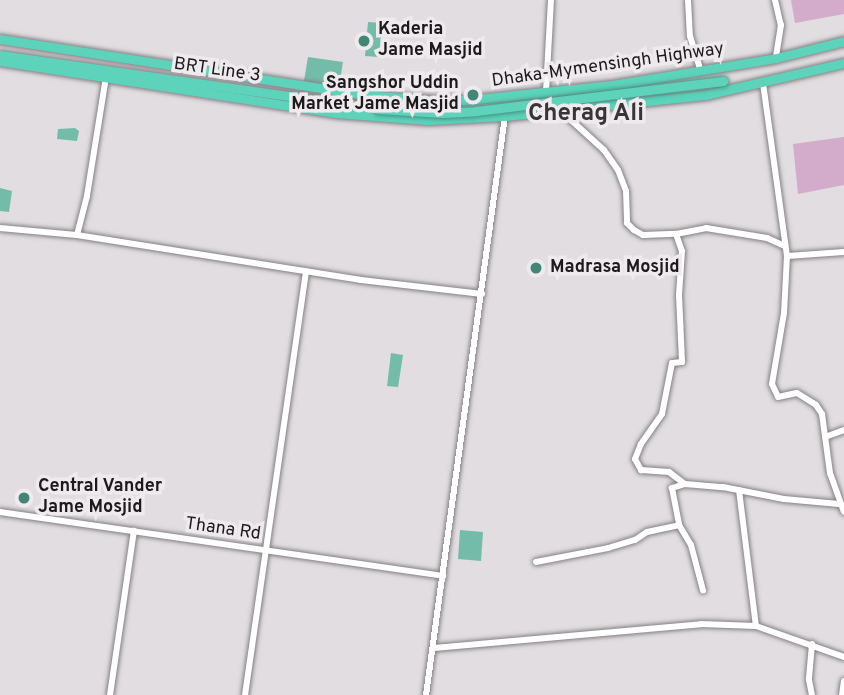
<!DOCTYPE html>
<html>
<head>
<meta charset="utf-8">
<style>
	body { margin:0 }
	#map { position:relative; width:844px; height:695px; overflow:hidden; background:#e1dde0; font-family:Overpass,sans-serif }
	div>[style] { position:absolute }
	.green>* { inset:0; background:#d4accb }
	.water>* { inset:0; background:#74bcaa }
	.roads { filter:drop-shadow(0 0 2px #858084) drop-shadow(0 0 2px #858084) }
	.minor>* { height:6px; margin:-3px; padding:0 3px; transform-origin:3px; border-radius:3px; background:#fff }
	.highway>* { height:9px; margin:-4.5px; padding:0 4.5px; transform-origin:4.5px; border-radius:4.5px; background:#5cd3ba }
	.bridges { filter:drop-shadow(0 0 2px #469282) drop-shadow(0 0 2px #469282) }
	.highway-bridge>* { height:9px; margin:-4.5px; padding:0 4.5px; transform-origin:4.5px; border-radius:4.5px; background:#5cd3ba }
	.dots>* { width:19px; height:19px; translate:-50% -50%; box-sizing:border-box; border:4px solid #efeaed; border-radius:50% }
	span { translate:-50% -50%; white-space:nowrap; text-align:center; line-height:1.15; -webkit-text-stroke:7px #efeaed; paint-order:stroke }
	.poi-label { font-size:18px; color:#1c1a1b; font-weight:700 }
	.left { translate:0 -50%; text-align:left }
	.right { translate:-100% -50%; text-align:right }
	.street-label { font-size:18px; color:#1c1a1b }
	.district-label { font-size:24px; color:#383437; font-weight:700 }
</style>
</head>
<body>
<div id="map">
	<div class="green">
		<i style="clip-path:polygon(791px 0,844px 0,844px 14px,795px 23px)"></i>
		<i style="clip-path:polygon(844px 137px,844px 185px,798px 194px,793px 144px)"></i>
	</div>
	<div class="water">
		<i style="clip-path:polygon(368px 22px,382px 23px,379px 57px,365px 56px)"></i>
		<i style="clip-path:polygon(308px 57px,343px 62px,339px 87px,304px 81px)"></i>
		<i style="clip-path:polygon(75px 128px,79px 131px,77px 141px,57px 139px,58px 129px)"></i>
		<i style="clip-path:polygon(0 188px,12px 191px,9px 212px,0 211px)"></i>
		<i style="clip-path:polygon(391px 353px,403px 355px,398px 387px,387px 386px)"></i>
		<i style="clip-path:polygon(460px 530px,483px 532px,481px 561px,458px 559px)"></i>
	</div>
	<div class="roads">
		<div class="minor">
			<i style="left:688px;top:0;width:36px;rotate:87deg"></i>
			<i style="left:690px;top:36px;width:37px;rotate:73deg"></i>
			<i style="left:775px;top:0;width:26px;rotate:77deg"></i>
			<i style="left:781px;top:25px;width:33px;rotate:99deg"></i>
			<i style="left:106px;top:77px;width:121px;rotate:99.1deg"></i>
			<i style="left:87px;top:196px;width:40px;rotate:104.4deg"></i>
			<i style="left:77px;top:235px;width:288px;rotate:9deg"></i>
			<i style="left:361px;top:280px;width:122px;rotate:6.6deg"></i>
			<i style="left:763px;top:83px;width:175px;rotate:82.1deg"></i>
			<i style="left:787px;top:256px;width:57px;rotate:93deg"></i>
			<i style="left:784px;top:313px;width:72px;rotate:99.6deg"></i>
			<i style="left:772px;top:384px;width:14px;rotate:65deg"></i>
			<i style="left:778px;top:397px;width:19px;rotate:-12deg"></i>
			<i style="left:797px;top:393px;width:22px;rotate:32deg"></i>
			<i style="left:816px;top:405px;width:11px;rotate:56deg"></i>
			<i style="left:822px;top:414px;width:60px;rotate:82.3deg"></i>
			<i style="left:830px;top:473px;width:41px;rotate:70.3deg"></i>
			<i style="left:546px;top:92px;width:92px;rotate:-86.9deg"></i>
			<i style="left:560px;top:110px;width:59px;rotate:42.3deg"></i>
			<i style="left:604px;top:150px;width:24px;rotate:55deg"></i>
			<i style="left:618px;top:170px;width:22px;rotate:69deg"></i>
			<i style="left:626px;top:191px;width:32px;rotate:88deg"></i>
			<i style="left:627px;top:223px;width:10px;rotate:45deg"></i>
			<i style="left:634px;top:230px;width:10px;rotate:29deg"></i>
			<i style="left:643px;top:235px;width:33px;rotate:-2deg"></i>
			<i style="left:676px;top:234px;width:31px;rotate:-11deg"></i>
			<i style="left:706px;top:228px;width:62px;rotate:9.3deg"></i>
			<i style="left:767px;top:238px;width:20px;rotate:24deg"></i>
			<i style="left:0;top:228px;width:77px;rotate:5.2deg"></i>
			<i style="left:676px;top:234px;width:18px;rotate:71deg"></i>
			<i style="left:682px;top:251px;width:44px;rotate:93.9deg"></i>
			<i style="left:679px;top:295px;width:67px;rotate:87.4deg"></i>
			<i style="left:682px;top:362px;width:10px;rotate:174deg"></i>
			<i style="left:672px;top:363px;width:52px;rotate:101.1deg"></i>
			<i style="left:662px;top:414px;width:37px;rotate:125deg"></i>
			<i style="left:641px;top:444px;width:16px;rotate:112deg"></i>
			<i style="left:635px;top:459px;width:13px;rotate:61deg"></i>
			<i style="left:641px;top:470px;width:28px;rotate:4deg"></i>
			<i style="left:669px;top:472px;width:20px;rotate:37deg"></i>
			<i style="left:685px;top:484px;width:38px;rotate:5deg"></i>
			<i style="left:723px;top:487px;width:62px;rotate:11.1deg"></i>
			<i style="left:784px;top:499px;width:55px;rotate:5.2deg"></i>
			<i style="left:787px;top:256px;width:57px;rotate:-4deg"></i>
			<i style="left:825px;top:437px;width:20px;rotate:-20deg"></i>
			<i style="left:685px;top:484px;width:14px;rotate:163deg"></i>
			<i style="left:672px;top:488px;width:38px;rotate:79deg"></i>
			<i style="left:679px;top:525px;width:23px;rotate:59deg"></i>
			<i style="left:691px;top:545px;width:47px;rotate:75.1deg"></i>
			<i style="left:739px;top:490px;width:137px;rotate:82.9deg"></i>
			<i style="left:0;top:512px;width:448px;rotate:8.2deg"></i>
			<i style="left:536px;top:562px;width:73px;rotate:-11deg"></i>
			<i style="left:608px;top:548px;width:28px;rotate:-17deg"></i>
			<i style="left:635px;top:540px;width:14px;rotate:-34deg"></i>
			<i style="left:647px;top:532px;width:33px;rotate:-12deg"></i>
			<i style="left:812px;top:644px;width:36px;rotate:95deg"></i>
			<i style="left:809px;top:680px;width:15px;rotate:79deg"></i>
			<i style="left:434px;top:648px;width:268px;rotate:-5.1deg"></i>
			<i style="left:701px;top:624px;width:55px;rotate:2.1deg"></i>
			<i style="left:756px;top:626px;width:93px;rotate:19.4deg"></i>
			<i style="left:110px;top:695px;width:166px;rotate:-81.7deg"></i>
			<i style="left:245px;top:695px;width:428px;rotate:-81.8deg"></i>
			<i style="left:426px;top:695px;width:584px;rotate:-82.23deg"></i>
			<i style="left:842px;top:695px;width:14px;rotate:-82deg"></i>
		</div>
		<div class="highway">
			<i style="left:0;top:39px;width:368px;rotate:8.7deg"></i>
			<i style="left:364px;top:95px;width:66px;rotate:4.3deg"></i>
			<i style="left:430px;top:100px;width:37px"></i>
			<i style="left:467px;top:100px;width:146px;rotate:-5.9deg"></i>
			<i style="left:612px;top:85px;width:166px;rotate:-9.3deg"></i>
			<i style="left:776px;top:58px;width:70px;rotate:-14deg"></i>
			<i style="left:0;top:55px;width:382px;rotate:8.1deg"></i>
			<i style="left:0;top:61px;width:339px;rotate:8.8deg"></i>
			<i style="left:335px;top:113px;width:93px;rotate:4.3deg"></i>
			<i style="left:428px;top:120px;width:77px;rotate:-3deg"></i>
			<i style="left:505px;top:116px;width:201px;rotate:-6deg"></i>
			<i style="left:705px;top:95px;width:143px;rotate:-13deg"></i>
		</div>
	</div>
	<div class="bridges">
		<div class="highway-bridge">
			<i style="left:378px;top:109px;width:65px;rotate:3.5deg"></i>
			<i style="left:443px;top:113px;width:33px;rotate:-3deg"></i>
			<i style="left:476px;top:111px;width:249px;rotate:-6.9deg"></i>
		</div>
	</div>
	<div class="dots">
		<i style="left:364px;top:41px;background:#438576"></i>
		<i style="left:473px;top:95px;background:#438576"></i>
		<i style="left:536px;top:268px;background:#438576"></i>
		<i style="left:24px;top:498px;background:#438576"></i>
	</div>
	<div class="poi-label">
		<span class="left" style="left:378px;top:41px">Kaderia<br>Jame Masjid</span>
		<span class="right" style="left:459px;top:95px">Sangshor Uddin<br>Market Jame Masjid</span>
		<span class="left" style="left:550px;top:268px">Madrasa Mosjid</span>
		<span class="left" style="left:38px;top:498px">Central Vander<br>Jame Mosjid</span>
	</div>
	<div class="street-label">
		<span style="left:608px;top:66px;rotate:-8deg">Dhaka-Mymensingh Highway</span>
		<span style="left:217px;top:71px;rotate:8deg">BRT Line 3</span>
		<span style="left:223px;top:530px;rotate:8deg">Thana Rd</span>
	</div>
	<div class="district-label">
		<span style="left:586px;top:115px">Cherag Ali</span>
	</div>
</div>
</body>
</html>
